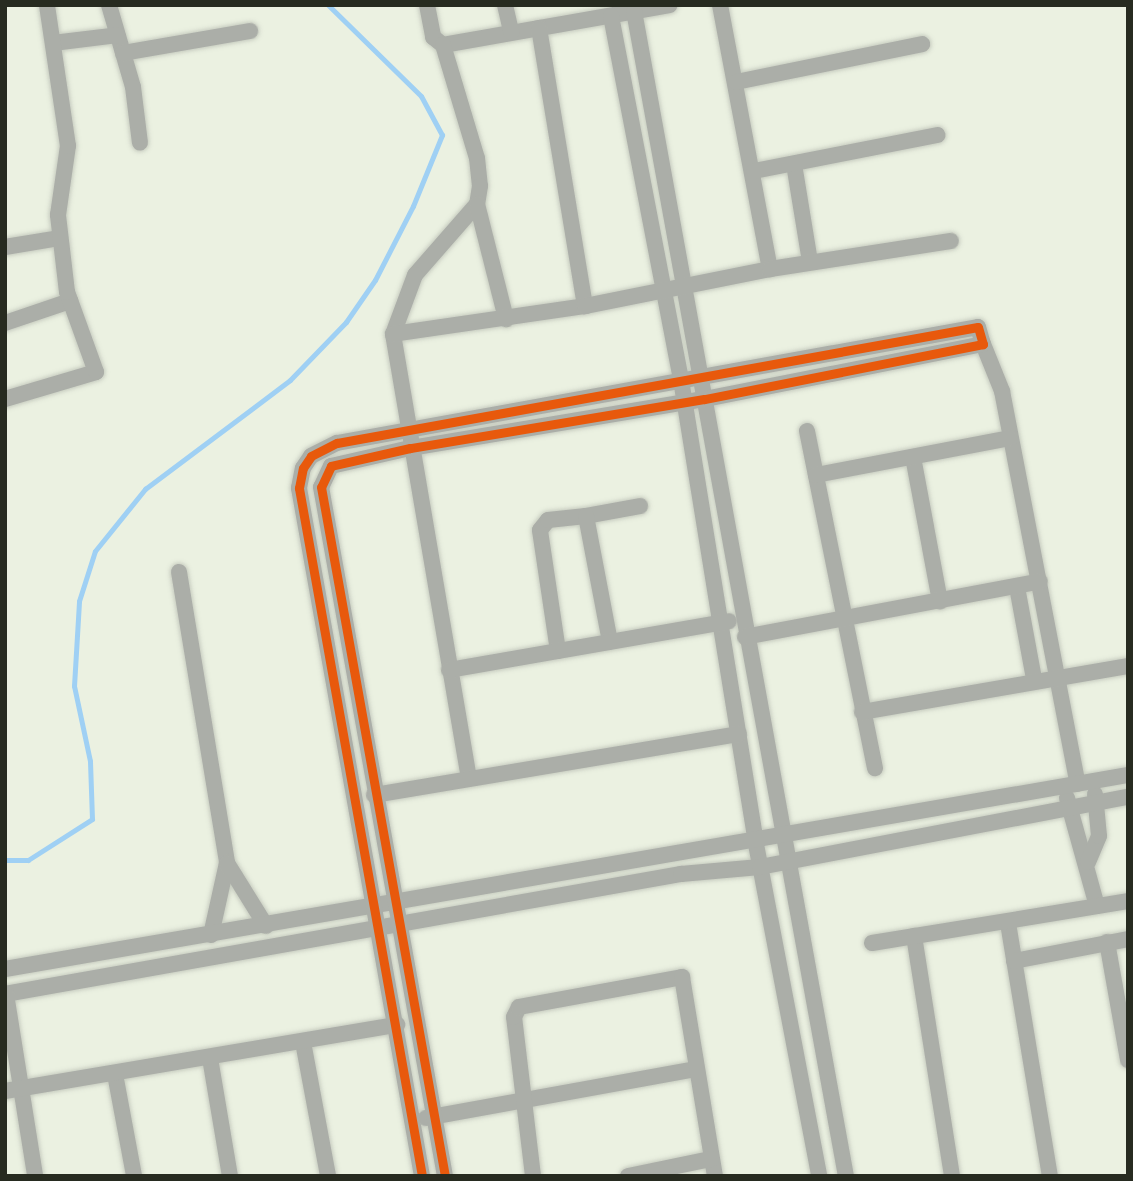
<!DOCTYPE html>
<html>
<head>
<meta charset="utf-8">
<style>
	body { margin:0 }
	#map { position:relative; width:1133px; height:1181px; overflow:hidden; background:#ebf1e1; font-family:"Varela Round",sans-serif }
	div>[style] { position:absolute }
	.stream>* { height:5px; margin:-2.5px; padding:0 2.5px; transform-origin:2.5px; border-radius:2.5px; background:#9fd0f4 }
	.roads { filter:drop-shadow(0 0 2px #c7ccc0) drop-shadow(0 0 2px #c7ccc0) }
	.street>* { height:16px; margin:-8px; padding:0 8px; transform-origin:8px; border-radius:8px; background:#abaea8 }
	.cycleway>* { height:9px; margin:-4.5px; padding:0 4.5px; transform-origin:4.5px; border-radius:4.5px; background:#e8590c }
	span { translate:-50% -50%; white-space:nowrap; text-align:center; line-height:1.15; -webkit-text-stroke:5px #fff; paint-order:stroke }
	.frame { position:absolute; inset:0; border:7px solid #272b20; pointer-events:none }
</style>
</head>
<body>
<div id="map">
	<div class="stream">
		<i style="left:5px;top:860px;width:23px"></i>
		<i style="left:28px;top:860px;width:76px;rotate:-32.6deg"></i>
		<i style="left:92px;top:819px;width:58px;rotate:-92deg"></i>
		<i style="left:90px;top:761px;width:77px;rotate:-102deg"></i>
		<i style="left:74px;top:686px;width:85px;rotate:-86.6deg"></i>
		<i style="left:79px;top:601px;width:52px;rotate:-72.3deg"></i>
		<i style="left:95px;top:551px;width:80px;rotate:-51.1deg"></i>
		<i style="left:145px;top:489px;width:181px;rotate:-36.9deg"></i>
		<i style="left:290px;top:380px;width:81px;rotate:-46deg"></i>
		<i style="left:346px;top:322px;width:51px;rotate:-55.4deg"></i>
		<i style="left:375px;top:280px;width:83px;rotate:-62.8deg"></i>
		<i style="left:413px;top:206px;width:77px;rotate:-67.8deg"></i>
		<i style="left:442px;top:135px;width:44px;rotate:-118.3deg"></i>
		<i style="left:421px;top:96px;width:130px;rotate:-135.6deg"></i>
	</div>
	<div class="roads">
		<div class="street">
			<i style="left:109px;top:5px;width:85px;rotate:73.7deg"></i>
			<i style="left:133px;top:87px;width:56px;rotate:82.9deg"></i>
			<i style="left:427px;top:5px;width:33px;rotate:79deg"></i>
			<i style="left:433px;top:37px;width:13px;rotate:39deg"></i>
			<i style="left:443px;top:45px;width:230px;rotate:-10deg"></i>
			<i style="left:505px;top:5px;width:28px;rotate:77deg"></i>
			<i style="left:720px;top:5px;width:269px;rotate:79.3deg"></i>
			<i style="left:634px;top:11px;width:1184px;rotate:79.69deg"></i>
			<i style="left:611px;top:16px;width:377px;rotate:79.1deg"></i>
			<i style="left:682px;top:386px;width:459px;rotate:80.8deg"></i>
			<i style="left:755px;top:839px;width:343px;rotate:79.2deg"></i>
			<i style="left:539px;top:28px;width:282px;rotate:80.6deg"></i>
			<i style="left:53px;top:43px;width:65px;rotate:-7deg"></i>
			<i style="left:443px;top:45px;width:118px;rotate:73.3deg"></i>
			<i style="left:477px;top:158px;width:28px;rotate:84deg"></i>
			<i style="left:480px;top:186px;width:18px;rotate:99deg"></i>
			<i style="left:477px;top:204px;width:94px;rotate:131.1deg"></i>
			<i style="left:415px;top:275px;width:63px;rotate:110.4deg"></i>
			<i style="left:393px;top:334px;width:451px;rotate:80.3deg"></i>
			<i style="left:123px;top:53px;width:129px;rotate:-9.8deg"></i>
			<i style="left:736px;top:82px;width:190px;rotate:-11.5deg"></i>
			<i style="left:794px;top:164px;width:99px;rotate:80.7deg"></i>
			<i style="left:754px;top:171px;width:187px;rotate:-11.1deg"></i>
			<i style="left:477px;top:204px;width:119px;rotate:75.8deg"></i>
			<i style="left:5px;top:247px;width:56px;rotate:-9.3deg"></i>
			<i style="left:5px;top:323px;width:69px;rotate:-18.7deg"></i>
			<i style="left:393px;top:334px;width:194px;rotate:-8.3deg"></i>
			<i style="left:585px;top:306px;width:189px;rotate:-11.3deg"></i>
			<i style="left:770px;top:269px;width:183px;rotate:-8.8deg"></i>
			<i style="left:983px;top:344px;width:51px;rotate:68deg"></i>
			<i style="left:1002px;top:391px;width:400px;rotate:79.1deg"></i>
			<i style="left:5px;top:399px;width:95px;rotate:-16.5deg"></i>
			<i style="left:96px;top:372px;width:85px;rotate:-109.9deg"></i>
			<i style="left:67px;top:292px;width:78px;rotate:-96.7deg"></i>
			<i style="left:58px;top:215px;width:70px;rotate:-81.8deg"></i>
			<i style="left:68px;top:146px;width:143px;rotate:-98.5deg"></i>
			<i style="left:807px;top:431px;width:344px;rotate:78.6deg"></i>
			<i style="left:913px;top:457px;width:147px;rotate:79.4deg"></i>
			<i style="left:816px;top:475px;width:197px;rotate:-10.8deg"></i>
			<i style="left:586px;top:516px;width:55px;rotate:-10.5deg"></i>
			<i style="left:179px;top:572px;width:295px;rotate:80.6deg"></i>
			<i style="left:1017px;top:587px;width:94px;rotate:79.5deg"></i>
			<i style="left:745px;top:637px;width:300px;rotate:-10.7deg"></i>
			<i style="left:558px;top:651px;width:122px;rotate:-98.5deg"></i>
			<i style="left:540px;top:530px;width:13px;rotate:-51deg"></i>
			<i style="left:548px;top:520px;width:38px;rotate:-6deg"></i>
			<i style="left:586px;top:516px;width:128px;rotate:79.2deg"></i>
			<i style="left:449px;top:670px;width:284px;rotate:-9.9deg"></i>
			<i style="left:862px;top:712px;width:270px;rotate:-9.8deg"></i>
			<i style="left:374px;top:795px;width:370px;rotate:-9.5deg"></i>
			<i style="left:1067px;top:798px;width:112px;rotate:74.5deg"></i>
			<i style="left:1088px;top:862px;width:28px;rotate:-67deg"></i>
			<i style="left:1099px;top:836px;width:42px;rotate:-95.4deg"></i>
			<i style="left:1008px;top:923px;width:256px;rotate:80.6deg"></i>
			<i style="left:211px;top:935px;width:74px;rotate:-77.5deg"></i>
			<i style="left:227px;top:863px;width:74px;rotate:58.2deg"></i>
			<i style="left:914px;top:936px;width:243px;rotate:81deg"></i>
			<i style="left:1107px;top:942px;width:120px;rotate:79.9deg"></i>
			<i style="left:872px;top:943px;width:259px;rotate:-9.3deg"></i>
			<i style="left:1014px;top:961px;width:116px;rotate:-10.9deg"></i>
			<i style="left:5px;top:969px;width:1140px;rotate:-9.8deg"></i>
			<i style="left:5px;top:994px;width:687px;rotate:-10.07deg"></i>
			<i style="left:681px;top:874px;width:79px;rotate:-5.1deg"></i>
			<i style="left:760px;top:867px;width:375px;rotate:-10.8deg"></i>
			<i style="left:6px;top:994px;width:184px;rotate:80.9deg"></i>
			<i style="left:303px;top:1042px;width:136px;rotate:79.4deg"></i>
			<i style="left:210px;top:1058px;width:120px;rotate:80.4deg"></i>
			<i style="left:115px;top:1074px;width:104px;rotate:79.4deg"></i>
			<i style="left:5px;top:1091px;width:398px;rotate:-9.6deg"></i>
			<i style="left:426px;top:1118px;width:274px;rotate:-10.3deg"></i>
			<i style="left:422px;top:1176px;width:699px;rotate:-100.14deg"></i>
			<i style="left:299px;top:488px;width:20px;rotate:-79deg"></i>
			<i style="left:303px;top:468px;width:14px;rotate:-56deg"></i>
			<i style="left:311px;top:456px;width:29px;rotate:-27deg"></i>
			<i style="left:337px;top:443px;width:651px;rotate:-10.26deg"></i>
			<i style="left:978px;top:327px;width:18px;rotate:74deg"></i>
			<i style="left:983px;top:344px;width:284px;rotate:168.8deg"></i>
			<i style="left:704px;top:399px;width:298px;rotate:170.5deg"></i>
			<i style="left:410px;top:448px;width:81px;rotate:167.2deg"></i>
			<i style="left:331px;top:466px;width:23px;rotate:115deg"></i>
			<i style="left:321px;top:487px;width:700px;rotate:79.8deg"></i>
			<i style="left:533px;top:1176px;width:160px;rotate:-96.8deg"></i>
			<i style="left:514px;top:1017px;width:11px;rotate:-63deg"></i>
			<i style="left:519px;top:1007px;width:166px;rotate:-10.4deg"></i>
			<i style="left:682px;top:977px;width:202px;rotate:80.6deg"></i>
			<i style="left:628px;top:1176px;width:85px;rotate:-11.6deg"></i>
		</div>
	</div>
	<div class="cycleway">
		<i style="left:422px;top:1176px;width:699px;rotate:-100.14deg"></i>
		<i style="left:299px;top:488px;width:20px;rotate:-79deg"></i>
		<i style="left:303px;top:468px;width:14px;rotate:-56deg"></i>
		<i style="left:311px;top:456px;width:29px;rotate:-27deg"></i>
		<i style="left:337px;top:443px;width:651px;rotate:-10.26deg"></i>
		<i style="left:978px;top:327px;width:18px;rotate:74deg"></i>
		<i style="left:983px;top:344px;width:284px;rotate:168.8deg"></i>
		<i style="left:704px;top:399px;width:298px;rotate:170.5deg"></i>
		<i style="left:410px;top:448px;width:81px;rotate:167.2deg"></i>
		<i style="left:331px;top:466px;width:23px;rotate:115deg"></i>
		<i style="left:321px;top:487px;width:700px;rotate:79.8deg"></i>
	</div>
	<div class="frame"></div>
</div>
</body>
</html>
